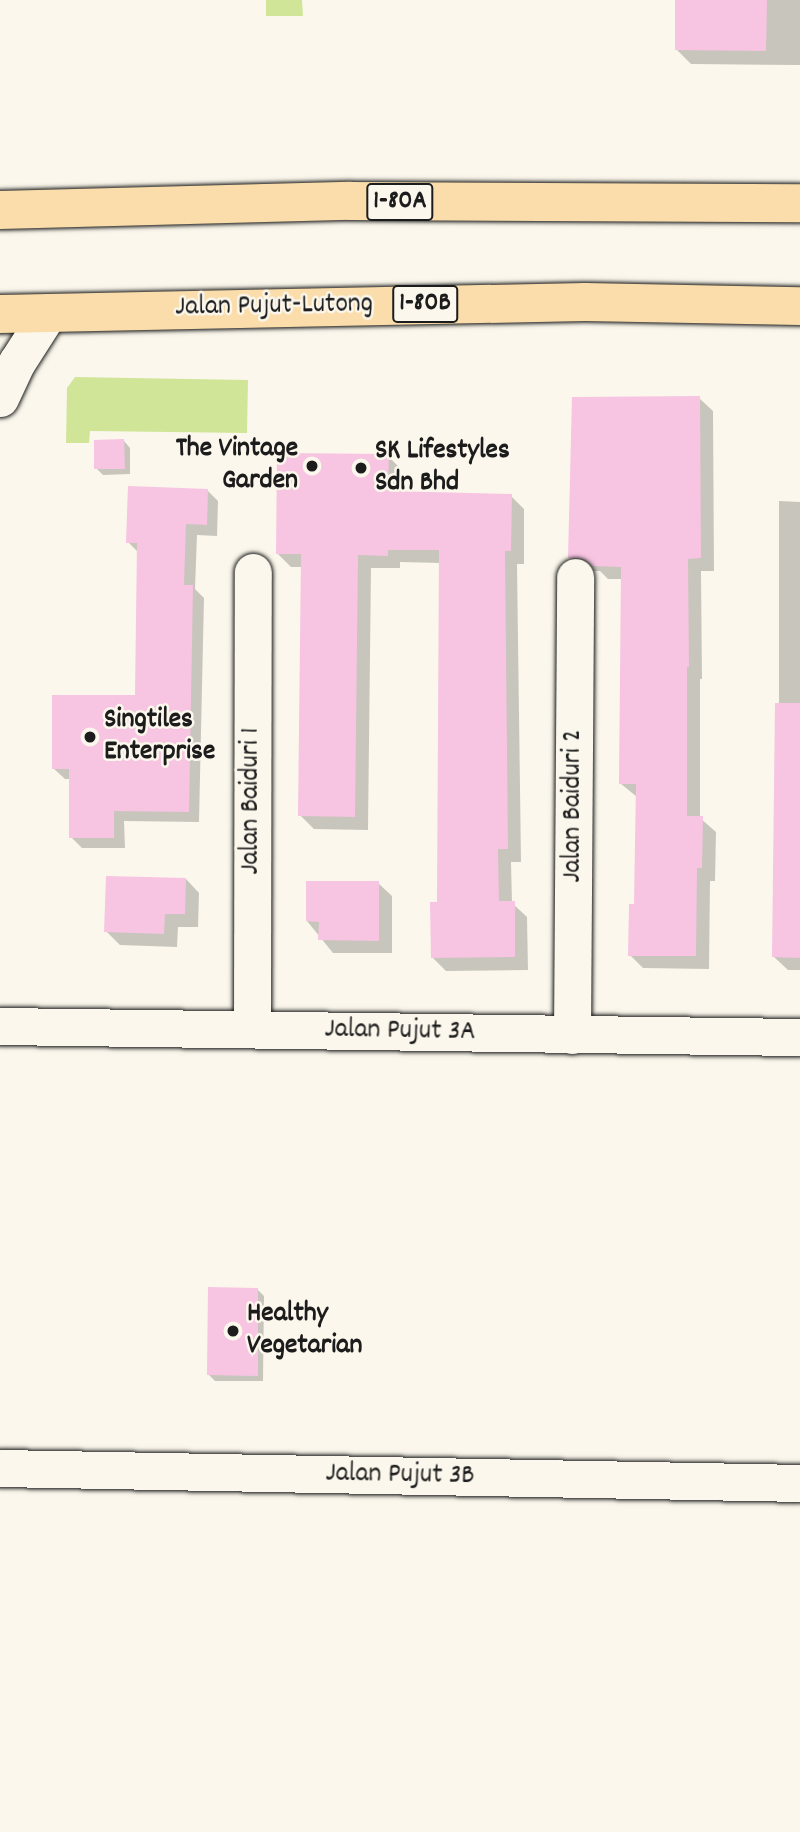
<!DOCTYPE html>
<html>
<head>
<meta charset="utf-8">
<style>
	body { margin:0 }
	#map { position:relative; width:800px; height:1832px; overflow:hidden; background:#fbf7ec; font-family:Dekko,sans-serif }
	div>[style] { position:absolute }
	.green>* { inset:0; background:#d1e599 }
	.shadow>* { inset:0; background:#0003 }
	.building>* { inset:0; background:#f7c4e2 }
	.roads { filter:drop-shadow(0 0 2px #1c1c1c) drop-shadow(0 0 2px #1c1c1c) }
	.minor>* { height:37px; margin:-18.5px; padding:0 18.5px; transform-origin:18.5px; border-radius:18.5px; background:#fbf7ec }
	.highway>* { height:38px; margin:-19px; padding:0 19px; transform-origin:19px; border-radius:19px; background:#faddab }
	.dots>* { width:19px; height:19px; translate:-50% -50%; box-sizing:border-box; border:4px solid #fbf7ec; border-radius:50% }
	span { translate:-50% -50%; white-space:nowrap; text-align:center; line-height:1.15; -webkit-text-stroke:5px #fbf7ec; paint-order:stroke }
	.shield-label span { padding:2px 5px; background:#fbf7ec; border:2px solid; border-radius:5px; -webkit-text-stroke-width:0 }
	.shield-label { font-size:26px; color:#1c1c1c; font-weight:700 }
	.street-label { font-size:28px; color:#1c1c1c }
	.poi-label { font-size:28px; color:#1c1c1c; font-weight:700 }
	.right { translate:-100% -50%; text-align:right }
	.left { translate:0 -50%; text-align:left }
</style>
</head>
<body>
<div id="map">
	<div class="green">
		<i style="clip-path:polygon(266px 0,302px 0,303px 16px,266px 16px)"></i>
		<i style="clip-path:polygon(75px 377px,248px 380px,247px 433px,90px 431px,89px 443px,66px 443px,67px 388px)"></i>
	</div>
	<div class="shadow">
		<i style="clip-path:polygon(677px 0,800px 0,800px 65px,691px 64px,677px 50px)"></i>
		<i style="clip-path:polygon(699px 398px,713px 411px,714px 571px,701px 571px,702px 679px,700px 679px,700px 818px,716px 832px,715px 881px,710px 881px,709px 969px,643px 968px,630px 955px,636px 906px,637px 797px,620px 783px,622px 579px,608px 579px,600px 571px,583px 571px,570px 557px)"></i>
		<i style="clip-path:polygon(124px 441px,130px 448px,130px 474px,103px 475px,96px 468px)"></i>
		<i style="clip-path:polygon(388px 456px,401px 469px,401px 493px,511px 496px,524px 509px,524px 564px,517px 564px,521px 862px,511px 862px,512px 903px,527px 917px,528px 970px,446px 971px,432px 957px,439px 904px,441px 563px,400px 562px,400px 568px,371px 568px,368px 830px,314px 829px,300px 815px,303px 567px,291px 567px,277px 553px)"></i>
		<i style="clip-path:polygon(207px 490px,218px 501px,217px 536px,197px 535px,195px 589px,204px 598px,199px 822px,124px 821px,125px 848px,82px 848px,71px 837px,70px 779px,65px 779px,53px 768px,137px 696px,139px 553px,128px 542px)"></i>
		<i style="clip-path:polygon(779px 501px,800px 502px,800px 970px,788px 970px,774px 957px,779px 705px)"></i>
		<i style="clip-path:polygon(186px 879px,199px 893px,198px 927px,178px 927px,177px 947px,120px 945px,106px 931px)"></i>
		<i style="clip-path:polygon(378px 883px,392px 896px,392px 953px,333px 953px,307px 921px)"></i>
		<i style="clip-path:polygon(258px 1290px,264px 1296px,263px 1381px,215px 1381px,208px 1374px)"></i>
	</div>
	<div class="building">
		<i style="clip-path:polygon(675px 0,767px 0,766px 51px,675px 50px)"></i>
		<i style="clip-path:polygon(700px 396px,701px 558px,688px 559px,689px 667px,687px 667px,687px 816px,703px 816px,702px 868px,697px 868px,696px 956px,628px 956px,629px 904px,634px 904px,636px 784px,619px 784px,621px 567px,593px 566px,585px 559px,568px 558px,572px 397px)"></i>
		<i style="clip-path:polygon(124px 439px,125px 469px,94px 469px,94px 440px)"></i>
		<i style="clip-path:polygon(277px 453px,389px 454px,388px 491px,512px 494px,511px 551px,505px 551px,508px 849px,498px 849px,499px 901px,515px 901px,515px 957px,431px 958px,430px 902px,437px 902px,439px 550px,388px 550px,388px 556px,358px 555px,355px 817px,298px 816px,301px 554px,276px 554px)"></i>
		<i style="clip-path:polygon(128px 486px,208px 489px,207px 525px,186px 524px,184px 585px,193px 585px,189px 812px,114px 811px,114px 838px,69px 838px,69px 769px,52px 769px,52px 695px,135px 695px,137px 543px,126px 543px)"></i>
		<i style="clip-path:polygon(775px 703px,800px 703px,800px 958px,772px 957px)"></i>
		<i style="clip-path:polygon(106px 876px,186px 878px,185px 914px,165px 914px,164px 934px,104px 932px)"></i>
		<i style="clip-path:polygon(306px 881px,379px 881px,379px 941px,318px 940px,319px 922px,306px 921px)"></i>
		<i style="clip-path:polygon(208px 1287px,258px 1288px,258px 1376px,207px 1375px)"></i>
	</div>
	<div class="roads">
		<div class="minor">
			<i style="left:0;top:398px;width:40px;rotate:-65deg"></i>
			<i style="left:17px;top:362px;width:59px;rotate:-57.4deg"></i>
			<i style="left:0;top:1026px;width:800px;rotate:0.79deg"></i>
			<i style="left:252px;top:1029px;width:457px;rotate:-89.9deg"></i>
			<i style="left:572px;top:1035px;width:458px;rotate:-89.6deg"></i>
			<i style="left:0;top:1468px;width:800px;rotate:1.07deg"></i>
		</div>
		<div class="highway">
			<i style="left:0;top:210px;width:350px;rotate:-1.5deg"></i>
			<i style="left:350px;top:201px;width:450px;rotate:0.3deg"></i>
			<i style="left:0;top:314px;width:585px;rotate:-1.18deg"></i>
			<i style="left:585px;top:302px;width:215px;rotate:1.1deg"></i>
		</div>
	</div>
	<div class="dots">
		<i style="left:312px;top:466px;background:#1c1c1c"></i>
		<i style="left:361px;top:468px;background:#1c1c1c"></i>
		<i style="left:90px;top:737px;background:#1c1c1c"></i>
		<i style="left:233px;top:1331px;background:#1c1c1c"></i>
	</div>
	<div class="shield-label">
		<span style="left:400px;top:202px">1-80A</span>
		<span style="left:425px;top:304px">1-80B</span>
	</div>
	<div class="street-label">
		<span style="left:274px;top:307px;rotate:-1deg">Jalan Pujut-Lutong</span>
		<span style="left:252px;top:801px;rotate:-90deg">Jalan Baiduri 1</span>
		<span style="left:574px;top:806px;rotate:-90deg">Jalan Baiduri 2</span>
		<span style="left:400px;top:1032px;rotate:1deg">Jalan Pujut 3A</span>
		<span style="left:400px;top:1476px;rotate:1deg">Jalan Pujut 3B</span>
	</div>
	<div class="poi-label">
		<span class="right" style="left:298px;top:466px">The Vintage<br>Garden</span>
		<span class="left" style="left:375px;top:468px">SK Lifestyles<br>Sdn Bhd</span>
		<span class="left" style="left:104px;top:737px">Singtiles<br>Enterprise</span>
		<span class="left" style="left:247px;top:1331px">Healthy<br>Vegetarian</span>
	</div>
</div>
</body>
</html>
